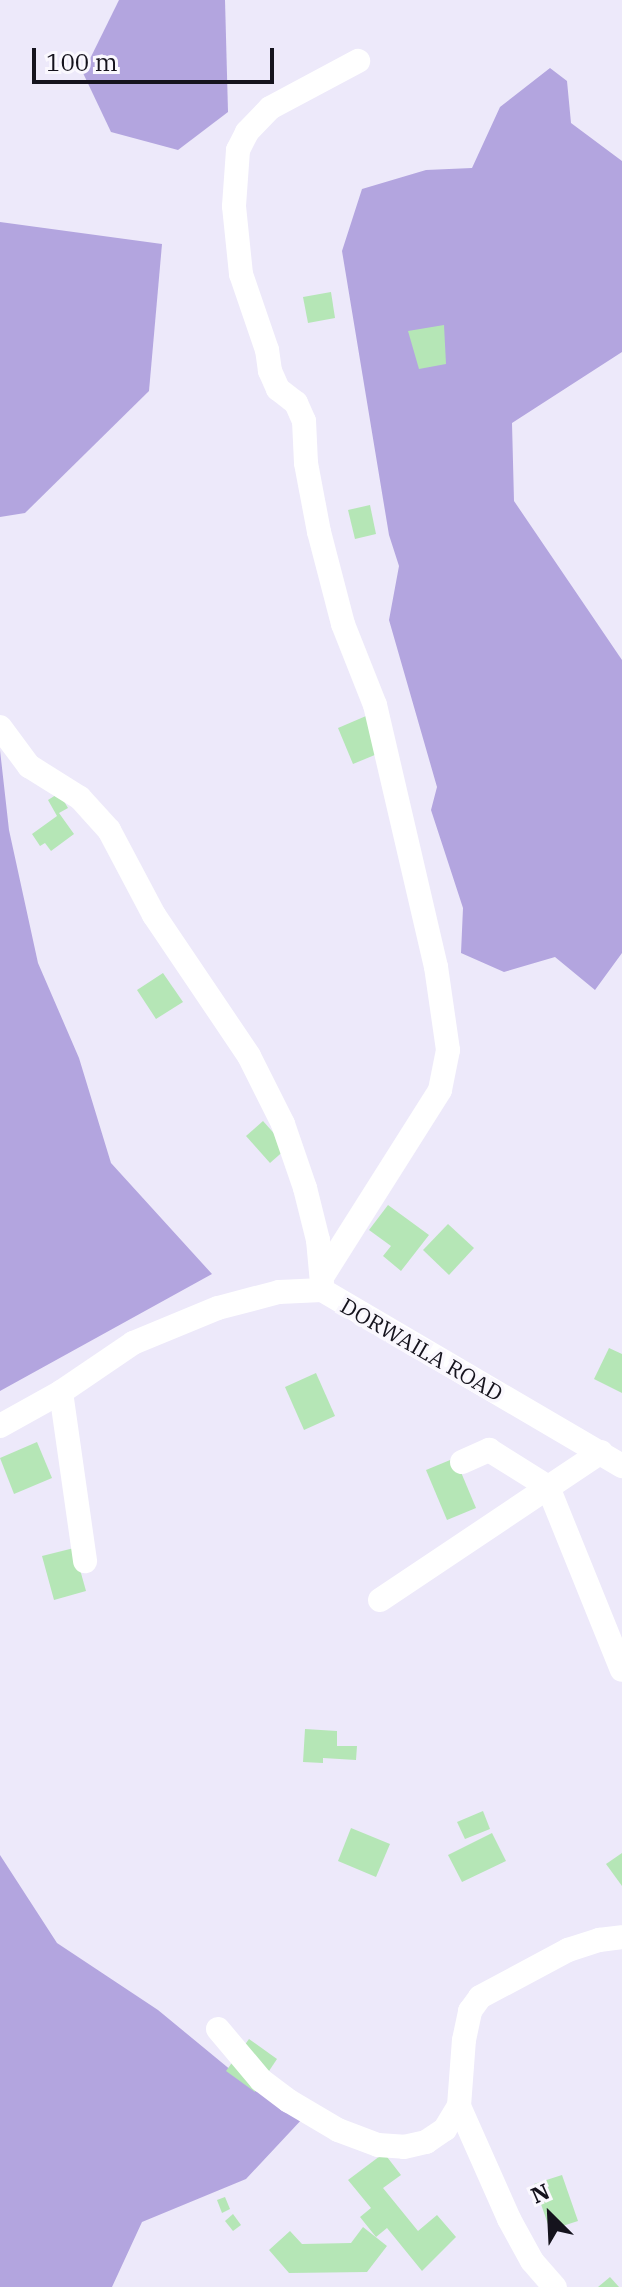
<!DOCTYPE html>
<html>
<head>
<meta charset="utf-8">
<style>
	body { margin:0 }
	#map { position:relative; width:622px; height:2287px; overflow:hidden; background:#ede9fa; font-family:"IBM Plex Serif",serif }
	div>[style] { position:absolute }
	.forest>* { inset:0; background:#b3a5df }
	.building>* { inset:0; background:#b5e6b6 }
	.minor>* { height:24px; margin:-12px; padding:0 12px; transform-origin:12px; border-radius:12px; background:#fff }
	span { translate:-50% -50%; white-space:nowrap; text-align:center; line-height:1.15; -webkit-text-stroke:7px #faf8fe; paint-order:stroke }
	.street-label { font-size:22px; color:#15131d }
	.north { position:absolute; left:510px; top:2175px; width:80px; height:80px; -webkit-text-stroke:6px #faf8fe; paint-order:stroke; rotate:336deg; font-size:22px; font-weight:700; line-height:32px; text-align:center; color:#15131d }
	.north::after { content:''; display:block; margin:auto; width:28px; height:36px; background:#15131d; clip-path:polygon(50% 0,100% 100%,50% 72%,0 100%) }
	.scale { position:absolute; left:32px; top:48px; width:242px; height:36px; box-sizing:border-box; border:4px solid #15131d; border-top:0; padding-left:10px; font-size:24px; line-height:28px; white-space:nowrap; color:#15131d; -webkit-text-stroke:6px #faf8fe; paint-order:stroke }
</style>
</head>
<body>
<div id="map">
	<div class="forest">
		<i style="clip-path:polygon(119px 0,225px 0,228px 112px,178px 150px,111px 132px,83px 73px)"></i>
		<i style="clip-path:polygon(550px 68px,567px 81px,571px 123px,622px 161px,622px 352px,512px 423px,514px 501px,622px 660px,622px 953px,595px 990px,555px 957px,504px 972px,461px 953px,463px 908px,431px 810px,437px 787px,389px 620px,399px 566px,389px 535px,342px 251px,362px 189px,426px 170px,472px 168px,500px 107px)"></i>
		<i style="clip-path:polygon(0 222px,162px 244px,149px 391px,25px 513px,0 517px)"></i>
		<i style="clip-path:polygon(0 750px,9px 830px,38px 963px,79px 1058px,111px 1163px,212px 1274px,0 1391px)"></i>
		<i style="clip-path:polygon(0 1855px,57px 1943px,158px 2010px,232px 2071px,304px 2117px,246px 2179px,142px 2222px,112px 2287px,0 2287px)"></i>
	</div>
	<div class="building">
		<i style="clip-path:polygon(331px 292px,335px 318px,308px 323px,303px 297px)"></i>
		<i style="clip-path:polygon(444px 325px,446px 364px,419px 369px,408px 331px)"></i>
		<i style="clip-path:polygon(370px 505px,376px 534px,355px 539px,348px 510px)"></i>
		<i style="clip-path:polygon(366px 716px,382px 752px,353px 764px,338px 728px)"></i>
		<i style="clip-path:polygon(59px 793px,68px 808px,59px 813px,74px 834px,51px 851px,45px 843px,40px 846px,32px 834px,57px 816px,48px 800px)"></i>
		<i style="clip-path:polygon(163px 973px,183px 1002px,156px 1019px,137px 990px)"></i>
		<i style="clip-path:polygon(263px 1121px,287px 1148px,270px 1163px,246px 1136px)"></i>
		<i style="clip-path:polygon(388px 1205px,429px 1235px,401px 1271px,383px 1256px,391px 1246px,369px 1230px)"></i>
		<i style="clip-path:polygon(448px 1224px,474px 1248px,449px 1275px,423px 1250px)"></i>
		<i style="clip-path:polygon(609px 1348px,622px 1354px,622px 1393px,594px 1379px)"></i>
		<i style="clip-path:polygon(316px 1373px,335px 1416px,304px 1430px,285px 1387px)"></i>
		<i style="clip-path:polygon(37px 1442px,52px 1478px,14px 1494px,0 1458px)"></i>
		<i style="clip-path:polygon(455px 1458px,476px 1508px,447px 1520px,426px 1470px)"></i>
		<i style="clip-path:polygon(74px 1548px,86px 1591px,54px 1600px,42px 1556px)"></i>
		<i style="clip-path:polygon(305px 1729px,337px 1731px,337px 1746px,357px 1746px,356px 1760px,323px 1758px,323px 1763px,303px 1762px)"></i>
		<i style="clip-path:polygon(483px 1811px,490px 1829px,465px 1839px,457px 1822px)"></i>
		<i style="clip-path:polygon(351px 1828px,390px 1844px,376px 1877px,338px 1861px)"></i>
		<i style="clip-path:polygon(492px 1833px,506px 1861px,462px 1882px,448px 1855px)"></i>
		<i style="clip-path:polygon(622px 1853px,622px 1886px,606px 1864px)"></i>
		<i style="clip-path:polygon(249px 2039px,277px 2059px,255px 2092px,226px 2071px)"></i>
		<i style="clip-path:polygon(384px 2153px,401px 2175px,383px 2188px,418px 2231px,437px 2215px,456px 2237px,422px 2271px,387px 2228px,376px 2237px,360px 2217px,371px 2208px,348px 2180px)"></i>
		<i style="clip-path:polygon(562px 2175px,578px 2221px,550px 2230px,534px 2184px)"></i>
		<i style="clip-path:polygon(225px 2197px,230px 2209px,222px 2213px,217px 2200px)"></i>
		<i style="clip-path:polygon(233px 2214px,241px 2225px,233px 2231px,225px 2221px)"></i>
		<i style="clip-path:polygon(363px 2227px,387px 2246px,367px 2272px,289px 2273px,269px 2250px,290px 2231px,302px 2244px,351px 2243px)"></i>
		<i style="clip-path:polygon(610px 2277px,619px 2287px,598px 2287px)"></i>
	</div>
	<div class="minor">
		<i style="left:0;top:727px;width:49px;rotate:53.4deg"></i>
		<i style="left:29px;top:766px;width:60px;rotate:32.1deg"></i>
		<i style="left:80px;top:798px;width:43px;rotate:47.8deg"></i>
		<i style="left:109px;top:830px;width:96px;rotate:62.1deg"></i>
		<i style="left:154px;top:915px;width:170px;rotate:56deg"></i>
		<i style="left:249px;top:1056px;width:76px;rotate:63.4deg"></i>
		<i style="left:283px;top:1124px;width:68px;rotate:71deg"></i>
		<i style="left:305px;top:1188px;width:54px;rotate:76deg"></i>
		<i style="left:318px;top:1240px;width:43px;rotate:84.7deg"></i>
		<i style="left:322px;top:1277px;width:221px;rotate:-57.7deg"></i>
		<i style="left:440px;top:1090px;width:41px;rotate:-78.7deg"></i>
		<i style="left:448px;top:1050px;width:84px;rotate:-98.2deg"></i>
		<i style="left:436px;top:967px;width:269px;rotate:-103.1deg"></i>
		<i style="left:375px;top:705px;width:87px;rotate:-111.6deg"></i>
		<i style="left:343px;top:624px;width:95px;rotate:-104.6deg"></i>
		<i style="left:319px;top:532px;width:70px;rotate:-100.7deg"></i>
		<i style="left:306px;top:463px;width:42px;rotate:-92.7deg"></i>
		<i style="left:304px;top:421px;width:20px;rotate:-114deg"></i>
		<i style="left:296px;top:403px;width:23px;rotate:-142deg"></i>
		<i style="left:278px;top:389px;width:20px;rotate:-114deg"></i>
		<i style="left:270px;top:371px;width:21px;rotate:-98deg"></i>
		<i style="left:267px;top:350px;width:80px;rotate:-108.9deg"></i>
		<i style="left:241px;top:274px;width:68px;rotate:-95.9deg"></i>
		<i style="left:234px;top:206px;width:56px;rotate:-85.9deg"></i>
		<i style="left:238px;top:150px;width:20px;rotate:-63deg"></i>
		<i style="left:247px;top:132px;width:33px;rotate:-46deg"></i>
		<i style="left:270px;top:108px;width:100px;rotate:-28.1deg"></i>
		<i style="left:61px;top:1392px;width:171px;rotate:81.9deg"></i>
		<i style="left:0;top:1426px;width:70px;rotate:-29.1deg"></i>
		<i style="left:61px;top:1392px;width:87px;rotate:-34.2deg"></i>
		<i style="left:133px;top:1343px;width:92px;rotate:-22.4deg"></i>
		<i style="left:218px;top:1308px;width:63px;rotate:-14.7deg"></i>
		<i style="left:279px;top:1292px;width:43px;rotate:-2.7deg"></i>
		<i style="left:322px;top:1290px;width:348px;rotate:30.4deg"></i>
		<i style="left:462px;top:1462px;width:30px;rotate:-24deg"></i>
		<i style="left:489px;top:1450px;width:70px;rotate:32.1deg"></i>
		<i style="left:548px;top:1487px;width:197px;rotate:68deg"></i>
		<i style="left:380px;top:1600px;width:266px;rotate:-33.8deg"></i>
		<i style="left:218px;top:2029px;width:67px;rotate:49.9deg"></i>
		<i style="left:261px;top:2080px;width:35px;rotate:37deg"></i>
		<i style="left:289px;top:2101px;width:57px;rotate:30.6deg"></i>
		<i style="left:338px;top:2130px;width:43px;rotate:20.6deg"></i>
		<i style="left:378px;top:2145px;width:26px;rotate:4deg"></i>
		<i style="left:404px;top:2147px;width:23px;rotate:-13deg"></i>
		<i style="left:426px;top:2142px;width:23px;rotate:-34deg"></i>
		<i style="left:445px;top:2129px;width:27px;rotate:-59deg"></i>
		<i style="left:459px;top:2106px;width:66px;rotate:-85.7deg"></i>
		<i style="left:464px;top:2040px;width:30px;rotate:-78deg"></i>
		<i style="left:470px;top:2011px;width:17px;rotate:-54deg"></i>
		<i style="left:480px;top:1997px;width:100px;rotate:-28.1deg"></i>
		<i style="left:568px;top:1950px;width:33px;rotate:-18deg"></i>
		<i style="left:599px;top:1940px;width:23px;rotate:-7deg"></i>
		<i style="left:459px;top:2106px;width:124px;rotate:66.1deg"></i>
		<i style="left:509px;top:2219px;width:48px;rotate:61.3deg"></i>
		<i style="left:532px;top:2261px;width:35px;rotate:49deg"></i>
	</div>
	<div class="street-label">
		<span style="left:422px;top:1349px;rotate:30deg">DORWAILA ROAD</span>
	</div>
	<div class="north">N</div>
	<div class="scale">100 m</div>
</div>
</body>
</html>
